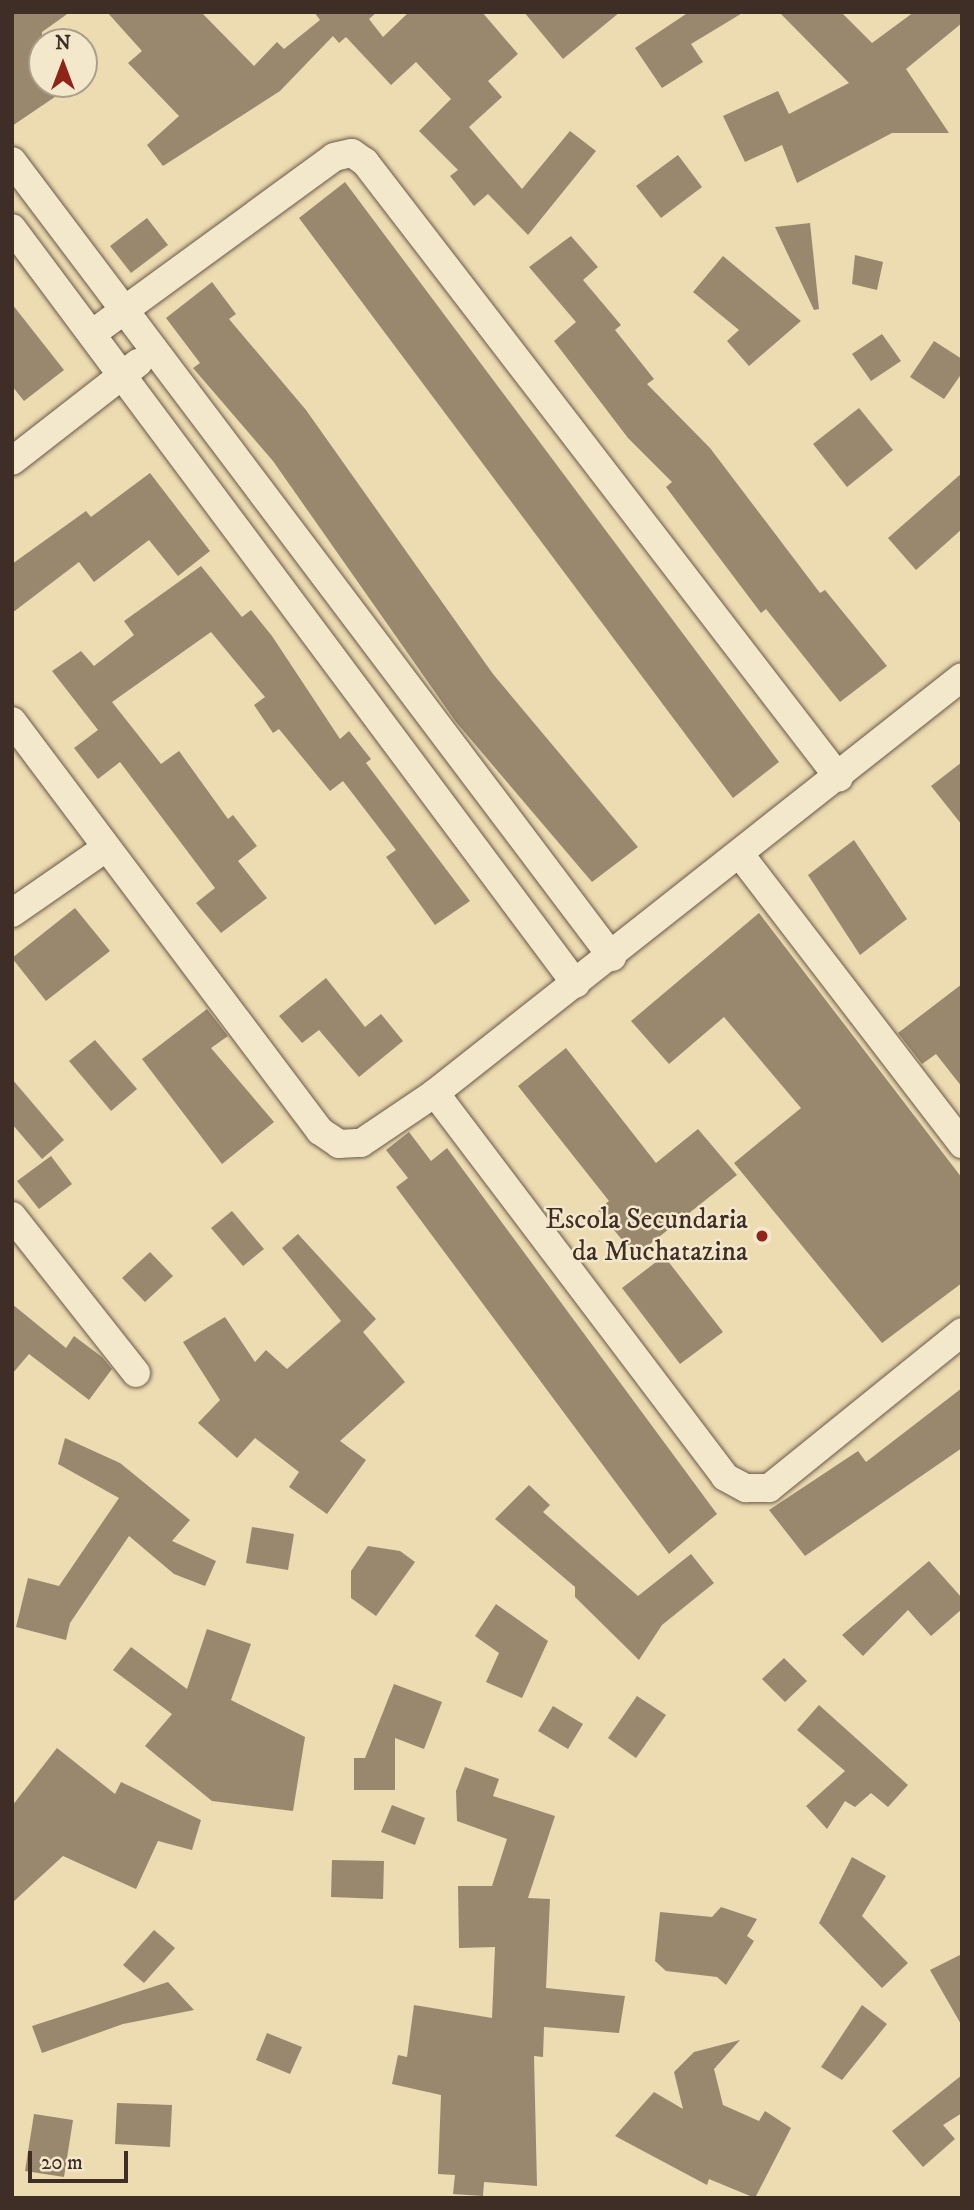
<!DOCTYPE html>
<html>
<head>
<meta charset="utf-8">
<style>
	body { margin:0 }
	#map { position:relative; width:974px; height:2210px; overflow:hidden; background:#eddbb1; font-family:"IM FELL DW Pica",serif }
	div>[style] { position:absolute }
	.building>* { inset:0; background:#99886e }
	.roads { filter:drop-shadow(0 0 2px #6a5949) drop-shadow(0 0 2px #6a5949) }
	.street>* { height:28px; margin:-14px; padding:0 14px; transform-origin:14px; border-radius:14px; background:#f3e8cc }
	.dots>* { width:19px; height:19px; translate:-50% -50%; box-sizing:border-box; border:4px solid #f3e8cc; border-radius:50% }
	span { translate:-50% -50%; white-space:nowrap; text-align:center; line-height:1.15; -webkit-text-stroke:5px #f3e8cc; paint-order:stroke }
	.poi-label { font-size:28px; color:#3f2e26 }
	.right { translate:-100% -50%; text-align:right }
	.frame { position:absolute; inset:0; border:14px solid #3f2e26; pointer-events:none }
	.north { position:absolute; left:28px; top:28px; width:70px; height:70px; box-sizing:border-box; background:#f3e8cc; border:2px solid #ab9e8a; border-radius:50%; rotate:0deg; font-size:19px; font-weight:700; line-height:28px; text-align:center; color:#3f2e26 }
	.north::after { content:''; display:block; margin:auto; width:24px; height:32px; background:#8f2418; clip-path:polygon(50% 0,100% 100%,50% 72%,0 100%) }
	.scale { position:absolute; left:28px; top:2151px; width:100px; height:32px; box-sizing:border-box; border:4px solid #3f2e26; border-top:0; padding-left:9px; font-size:21px; line-height:24px; white-space:nowrap; color:#3f2e26; -webkit-text-stroke:5px #f3e8cc; paint-order:stroke }
</style>
</head>
<body>
<div id="map">
	<div class="building">
		<i style="clip-path:polygon(12px 12px,70px 12px,42px 32px,42px 84px,74px 84px,12px 126px)"></i>
		<i style="clip-path:polygon(107px 12px,201px 12px,254px 66px,277px 42px,284px 49px,320px 20px,314px 12px,377px 12px,369px 19px,383px 37px,409px 12px,482px 12px,518px 54px,488px 81px,502px 97px,469px 127px,522px 189px,570px 131px,596px 151px,528px 235px,488px 194px,474px 206px,450px 176px,458px 170px,419px 131px,451px 99px,416px 62px,391px 85px,346px 37px,339px 43px,333px 36px,280px 91px,163px 166px,147px 145px,179px 116px,128px 63px,142px 51px)"></i>
		<i style="clip-path:polygon(524px 12px,620px 12px,563px 59px)"></i>
		<i style="clip-path:polygon(689px 12px,744px 12px,691px 44px,703px 62px,662px 88px,635px 48px)"></i>
		<i style="clip-path:polygon(779px 12px,841px 12px,872px 43px,914px 12px,962px 12px,962px 23px,906px 69px,949px 133px,892px 133px,797px 183px,782px 145px,745px 162px,723px 116px,778px 91px,789px 114px,849px 83px)"></i>
		<i style="clip-path:polygon(678px 155px,702px 187px,661px 218px,636px 186px)"></i>
		<i style="clip-path:polygon(345px 182px,779px 762px,733px 798px,299px 218px)"></i>
		<i style="clip-path:polygon(147px 218px,168px 245px,131px 273px,110px 246px)"></i>
		<i style="clip-path:polygon(810px 223px,819px 309px,814px 310px,775px 227px)"></i>
		<i style="clip-path:polygon(571px 236px,598px 267px,583px 280px,621px 325px,615px 330px,654px 379px,647px 384px,710px 448px,820px 593px,825px 590px,887px 666px,840px 702px,766px 609px,761px 613px,666px 487px,672px 482px,628px 438px,554px 341px,576px 322px,529px 267px)"></i>
		<i style="clip-path:polygon(855px 255px,883px 262px,877px 290px,852px 284px)"></i>
		<i style="clip-path:polygon(723px 256px,801px 321px,749px 366px,727px 341px,739px 330px,693px 292px)"></i>
		<i style="clip-path:polygon(212px 282px,236px 314px,229px 319px,306px 410px,493px 674px,638px 847px,592px 882px,456px 722px,273px 461px,193px 368px,200px 363px,166px 318px)"></i>
		<i style="clip-path:polygon(12px 304px,64px 370px,24px 401px,12px 386px)"></i>
		<i style="clip-path:polygon(882px 334px,901px 361px,871px 381px,852px 354px)"></i>
		<i style="clip-path:polygon(934px 341px,962px 359px,962px 373px,944px 399px,910px 377px)"></i>
		<i style="clip-path:polygon(859px 408px,893px 450px,847px 487px,813px 444px)"></i>
		<i style="clip-path:polygon(150px 473px,210px 551px,178px 576px,149px 540px,94px 582px,79px 562px,12px 613px,12px 564px,86px 511px,91px 517px)"></i>
		<i style="clip-path:polygon(962px 473px,962px 529px,916px 570px,888px 538px)"></i>
		<i style="clip-path:polygon(201px 566px,242px 617px,251px 610px,272px 636px,340px 739px,349px 731px,371px 759px,366px 763px,470px 901px,435px 925px,386px 857px,396px 850px,343px 781px,330px 791px,279px 729px,273px 733px,254px 705px,265px 697px,211px 632px,112px 702px,161px 764px,179px 751px,228px 819px,233px 815px,257px 846px,238px 861px,267px 898px,221px 933px,196px 903px,215px 888px,120px 762px,98px 779px,74px 748px,98px 730px,52px 671px,81px 651px,94px 666px,134px 635px,124px 621px)"></i>
		<i style="clip-path:polygon(962px 762px,962px 825px,931px 786px)"></i>
		<i style="clip-path:polygon(854px 840px,907px 919px,860px 955px,808px 875px)"></i>
		<i style="clip-path:polygon(75px 908px,110px 951px,46px 1001px,12px 958px)"></i>
		<i style="clip-path:polygon(759px 913px,962px 1178px,962px 1283px,882px 1343px,734px 1163px,801px 1108px,724px 1017px,669px 1064px,631px 1021px)"></i>
		<i style="clip-path:polygon(326px 978px,365px 1027px,381px 1014px,403px 1041px,359px 1077px,319px 1030px,302px 1043px,279px 1016px)"></i>
		<i style="clip-path:polygon(962px 984px,962px 1087px,936px 1054px,922px 1064px,898px 1033px)"></i>
		<i style="clip-path:polygon(207px 1009px,228px 1036px,211px 1048px,274px 1122px,222px 1164px,142px 1059px)"></i>
		<i style="clip-path:polygon(95px 1040px,137px 1089px,111px 1111px,69px 1061px)"></i>
		<i style="clip-path:polygon(566px 1048px,656px 1163px,698px 1129px,737px 1175px,635px 1256px,598px 1210px,609px 1201px,518px 1086px)"></i>
		<i style="clip-path:polygon(12px 1079px,64px 1140px,42px 1159px,12px 1124px)"></i>
		<i style="clip-path:polygon(409px 1132px,431px 1161px,447px 1148px,717px 1514px,669px 1554px,396px 1187px,408px 1178px,386px 1150px)"></i>
		<i style="clip-path:polygon(51px 1156px,72px 1184px,39px 1209px,17px 1181px)"></i>
		<i style="clip-path:polygon(232px 1211px,264px 1249px,243px 1266px,211px 1228px)"></i>
		<i style="clip-path:polygon(298px 1234px,376px 1319px,363px 1332px,405px 1382px,340px 1441px,366px 1460px,327px 1514px,289px 1487px,299px 1472px,255px 1438px,237px 1458px,198px 1423px,220px 1400px,183px 1342px,225px 1317px,255px 1362px,266px 1350px,287px 1369px,341px 1321px,282px 1248px)"></i>
		<i style="clip-path:polygon(150px 1252px,173px 1276px,145px 1302px,122px 1278px)"></i>
		<i style="clip-path:polygon(664px 1256px,723px 1332px,680px 1364px,622px 1288px)"></i>
		<i style="clip-path:polygon(12px 1304px,66px 1348px,74px 1336px,102px 1357px,112px 1369px,89px 1400px,29px 1354px,12px 1374px)"></i>
		<i style="clip-path:polygon(962px 1388px,962px 1448px,805px 1556px,769px 1510px,858px 1451px,866px 1462px)"></i>
		<i style="clip-path:polygon(65px 1438px,120px 1463px,190px 1520px,172px 1541px,216px 1561px,205px 1586px,174px 1574px,129px 1536px,70px 1623px,66px 1640px,16px 1627px,28px 1578px,59px 1586px,119px 1498px,58px 1464px)"></i>
		<i style="clip-path:polygon(529px 1485px,550px 1505px,543px 1512px,638px 1596px,691px 1554px,714px 1583px,662px 1625px,639px 1660px,575px 1597px,575px 1587px,495px 1519px)"></i>
		<i style="clip-path:polygon(252px 1527px,294px 1534px,288px 1570px,246px 1563px)"></i>
		<i style="clip-path:polygon(368px 1546px,400px 1551px,415px 1562px,376px 1616px,351px 1598px,351px 1571px)"></i>
		<i style="clip-path:polygon(929px 1561px,962px 1598px,962px 1609px,931px 1636px,908px 1610px,863px 1656px,842px 1635px)"></i>
		<i style="clip-path:polygon(496px 1604px,548px 1641px,522px 1698px,486px 1682px,499px 1653px,475px 1636px)"></i>
		<i style="clip-path:polygon(207px 1629px,251px 1644px,231px 1700px,305px 1737px,293px 1811px,212px 1801px,145px 1746px,172px 1714px,113px 1670px,131px 1647px,187px 1689px)"></i>
		<i style="clip-path:polygon(784px 1658px,807px 1681px,785px 1702px,762px 1679px)"></i>
		<i style="clip-path:polygon(394px 1684px,442px 1702px,424px 1749px,395px 1738px,395px 1790px,354px 1790px,354px 1758px,365px 1758px)"></i>
		<i style="clip-path:polygon(637px 1696px,666px 1715px,636px 1758px,608px 1738px)"></i>
		<i style="clip-path:polygon(819px 1705px,908px 1785px,888px 1807px,871px 1793px,855px 1807px,845px 1801px,827px 1829px,806px 1806px,845px 1771px,797px 1730px)"></i>
		<i style="clip-path:polygon(553px 1706px,583px 1724px,568px 1749px,538px 1731px)"></i>
		<i style="clip-path:polygon(57px 1748px,115px 1794px,121px 1782px,201px 1820px,192px 1850px,158px 1841px,136px 1889px,63px 1856px,12px 1903px,12px 1806px)"></i>
		<i style="clip-path:polygon(465px 1767px,499px 1779px,493px 1796px,555px 1816px,528px 1898px,550px 1899px,546px 1988px,625px 1996px,619px 2033px,544px 2027px,543px 2057px,534px 2056px,537px 2186px,484px 2182px,483px 2196px,453px 2194px,455px 2175px,438px 2174px,441px 2095px,392px 2084px,398px 2055px,407px 2057px,414px 2005px,492px 2018px,495px 1947px,459px 1948px,458px 1886px,492px 1886px,507px 1839px,457px 1821px,456px 1791px)"></i>
		<i style="clip-path:polygon(392px 1805px,425px 1818px,415px 1845px,381px 1832px)"></i>
		<i style="clip-path:polygon(852px 1857px,886px 1876px,862px 1916px,908px 1963px,882px 1988px,819px 1923px)"></i>
		<i style="clip-path:polygon(332px 1860px,384px 1861px,383px 1899px,331px 1897px)"></i>
		<i style="clip-path:polygon(721px 1907px,757px 1919px,747px 1936px,754px 1941px,726px 1985px,717px 1977px,666px 1971px,655px 1961px,660px 1912px,712px 1917px)"></i>
		<i style="clip-path:polygon(154px 1930px,175px 1948px,144px 1983px,123px 1965px)"></i>
		<i style="clip-path:polygon(962px 1954px,962px 2026px,930px 1970px)"></i>
		<i style="clip-path:polygon(168px 1982px,194px 2010px,123px 2024px,42px 2053px,32px 2026px)"></i>
		<i style="clip-path:polygon(862px 2005px,887px 2024px,842px 2080px,821px 2067px)"></i>
		<i style="clip-path:polygon(267px 2033px,302px 2047px,290px 2074px,256px 2060px)"></i>
		<i style="clip-path:polygon(740px 2040px,714px 2069px,723px 2105px,759px 2121px,765px 2111px,791px 2128px,755px 2198px,709px 2179px,707px 2185px,615px 2136px,654px 2092px,683px 2109px,674px 2072px,694px 2052px)"></i>
		<i style="clip-path:polygon(962px 2075px,962px 2113px,943px 2125px,955px 2139px,923px 2167px,892px 2131px)"></i>
		<i style="clip-path:polygon(117px 2103px,172px 2105px,170px 2147px,115px 2144px)"></i>
		<i style="clip-path:polygon(34px 2114px,73px 2120px,64px 2177px,25px 2171px)"></i>
	</div>
	<div class="roads">
		<div class="street">
			<i style="left:12px;top:161px;width:997px;rotate:52.99deg"></i>
			<i style="left:12px;top:228px;width:943px;rotate:53.28deg"></i>
			<i style="left:93px;top:333px;width:298px;rotate:-36.1deg"></i>
			<i style="left:334px;top:157px;width:18px;rotate:-13deg"></i>
			<i style="left:352px;top:153px;width:16px;rotate:35deg"></i>
			<i style="left:365px;top:162px;width:777px;rotate:52.42deg"></i>
			<i style="left:12px;top:461px;width:160px;rotate:-37.9deg"></i>
			<i style="left:12px;top:721px;width:513px;rotate:53.09deg"></i>
			<i style="left:320px;top:1131px;width:23px;rotate:34deg"></i>
			<i style="left:339px;top:1144px;width:22px;rotate:-3deg"></i>
			<i style="left:361px;top:1143px;width:89px;rotate:-34deg"></i>
			<i style="left:435px;top:1093px;width:671px;rotate:-38.29deg"></i>
			<i style="left:742px;top:857px;width:362px;rotate:52.5deg"></i>
			<i style="left:12px;top:913px;width:114px;rotate:-34.7deg"></i>
			<i style="left:435px;top:1093px;width:481px;rotate:52.9deg"></i>
			<i style="left:725px;top:1477px;width:24px;rotate:28deg"></i>
			<i style="left:746px;top:1488px;width:23px"></i>
			<i style="left:769px;top:1488px;width:248px;rotate:-38.9deg"></i>
			<i style="left:12px;top:1216px;width:200px;rotate:51.7deg"></i>
		</div>
	</div>
	<div class="dots">
		<i style="left:762px;top:1236px;background:#8f2418"></i>
	</div>
	<div class="poi-label">
		<span class="right" style="left:748px;top:1236px">Escola Secundaria<br>da Muchatazina</span>
	</div>
	<div class="frame"></div>
	<div class="north">N</div>
	<div class="scale">20 m</div>
</div>
</body>
</html>
